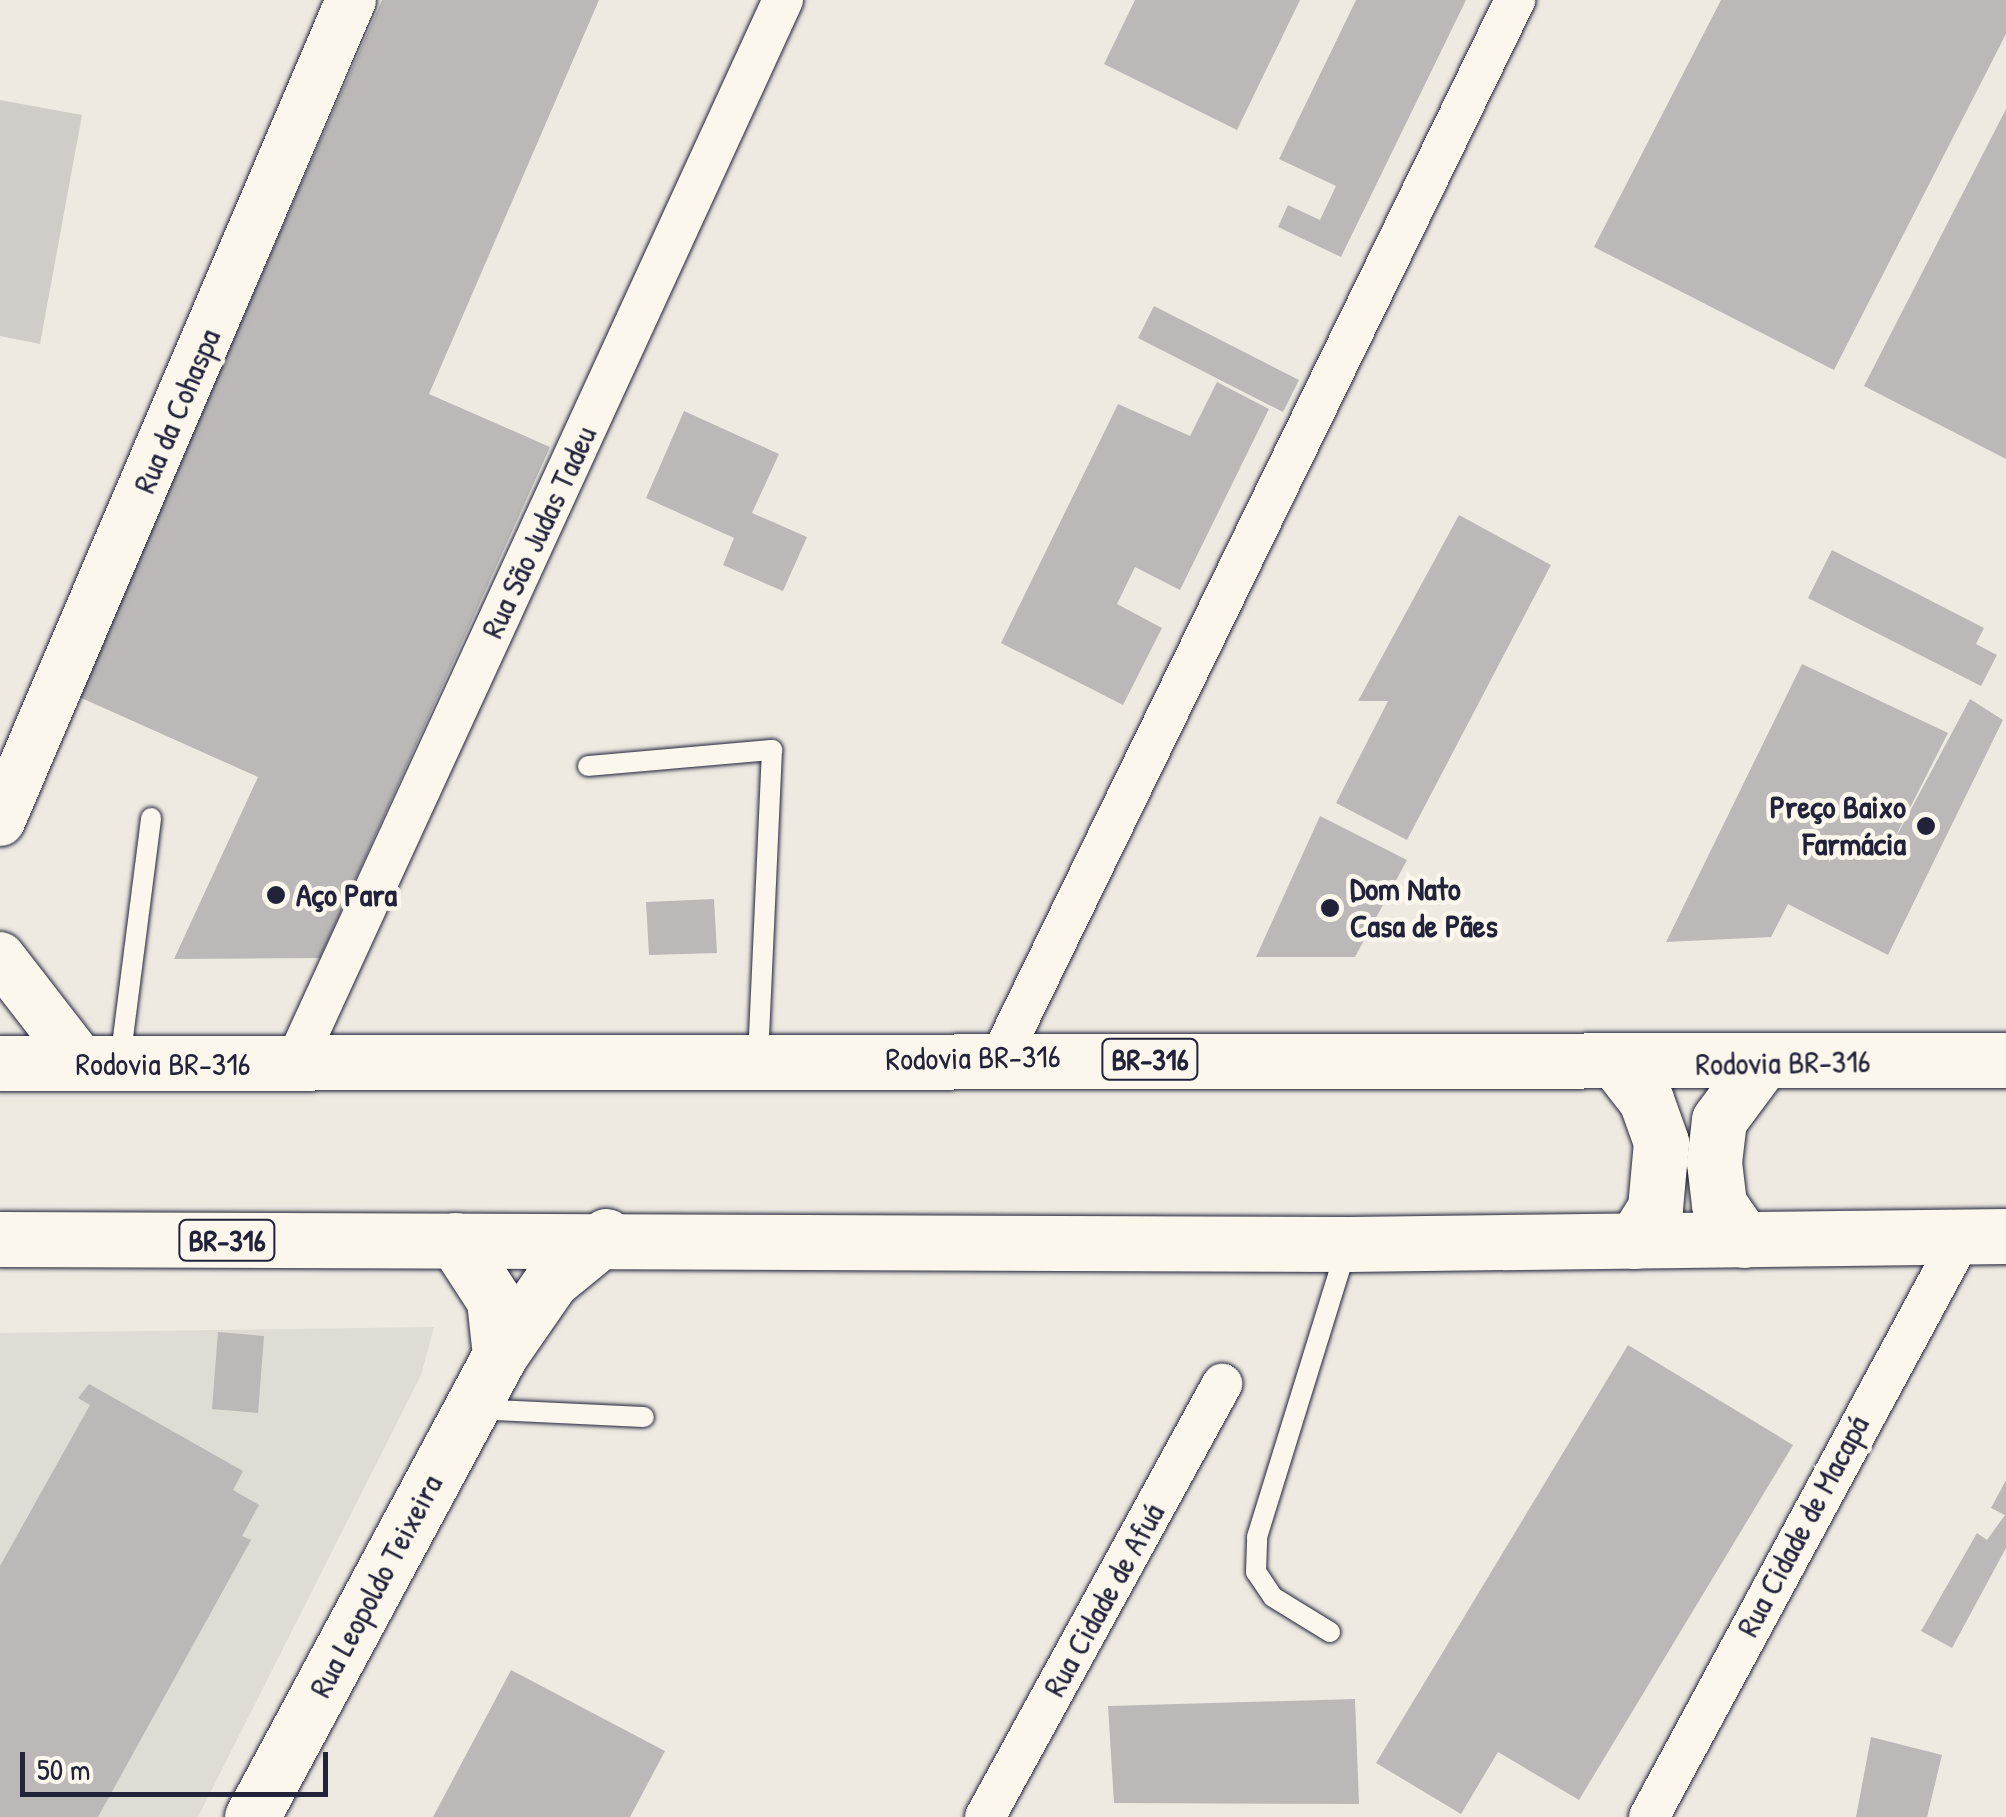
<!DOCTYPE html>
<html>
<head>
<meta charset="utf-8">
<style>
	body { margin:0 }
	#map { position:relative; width:2006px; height:1817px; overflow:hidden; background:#eeeae2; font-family:"Patrick Hand",sans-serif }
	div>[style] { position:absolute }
	.built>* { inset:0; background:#dfdbd5 }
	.green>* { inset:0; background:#d0cdc9 }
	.building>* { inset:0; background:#bcb8b8 }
	.roads { filter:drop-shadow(0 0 2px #22223b) drop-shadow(0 0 2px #22223b) }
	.service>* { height:20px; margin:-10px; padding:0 10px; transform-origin:10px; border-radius:10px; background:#fbf7ec }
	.minor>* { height:40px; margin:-20px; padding:0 20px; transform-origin:20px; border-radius:20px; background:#fbf7ec }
	.tertiary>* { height:50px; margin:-25px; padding:0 25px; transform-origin:25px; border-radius:25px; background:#fbf7ec }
	.secondary>* { height:55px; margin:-27.5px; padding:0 27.5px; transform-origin:27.5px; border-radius:27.5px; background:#fbf7ec }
	.trunk>* { height:55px; margin:-27.5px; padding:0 27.5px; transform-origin:27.5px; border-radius:27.5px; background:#fbf7ec }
	.dots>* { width:28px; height:28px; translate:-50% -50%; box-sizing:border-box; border:5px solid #fbf7ec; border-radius:50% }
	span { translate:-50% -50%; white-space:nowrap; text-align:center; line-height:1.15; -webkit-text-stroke:9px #fbf7ec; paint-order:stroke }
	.shield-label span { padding:2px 8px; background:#fbf7ec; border:2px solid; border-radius:8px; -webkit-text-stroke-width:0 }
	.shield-label { font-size:30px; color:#22223b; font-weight:700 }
	.street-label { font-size:32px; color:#22223b }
	.poi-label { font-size:32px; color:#22223b; font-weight:700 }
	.right { translate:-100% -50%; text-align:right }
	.left { translate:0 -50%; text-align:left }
	.scale { position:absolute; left:20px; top:1752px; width:308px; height:45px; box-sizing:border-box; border:5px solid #22223b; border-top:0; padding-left:12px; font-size:30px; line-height:35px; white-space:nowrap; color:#22223b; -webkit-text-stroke:8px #fbf7ec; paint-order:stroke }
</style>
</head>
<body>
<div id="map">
	<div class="built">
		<i style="clip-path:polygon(434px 1327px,421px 1375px,198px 1817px,0 1817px,0 1333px)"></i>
	</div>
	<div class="green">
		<i style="clip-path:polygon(0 100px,82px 115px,40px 344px,0 336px)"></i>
	</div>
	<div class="building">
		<i style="clip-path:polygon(382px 0,599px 0,429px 394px,550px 447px,320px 958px,174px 959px,258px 777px,77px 696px)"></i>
		<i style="clip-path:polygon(1135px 0,1300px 0,1237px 130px,1104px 64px)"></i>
		<i style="clip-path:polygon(1356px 0,1466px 0,1341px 257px,1278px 227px,1288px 205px,1320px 220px,1336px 186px,1279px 159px)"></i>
		<i style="clip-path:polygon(1721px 0,2006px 0,2006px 34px,1834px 370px,1594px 247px)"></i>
		<i style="clip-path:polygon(2006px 109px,2006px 459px,1864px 386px)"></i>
		<i style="clip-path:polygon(1154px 306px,1299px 380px,1283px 412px,1138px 338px)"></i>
		<i style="clip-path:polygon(1217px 382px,1269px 409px,1180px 590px,1135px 567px,1117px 604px,1162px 628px,1123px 705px,1001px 643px,1118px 404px,1190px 436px)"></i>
		<i style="clip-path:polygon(684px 411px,779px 454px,752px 513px,807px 537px,783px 591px,723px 565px,734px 538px,646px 498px)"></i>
		<i style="clip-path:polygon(1459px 515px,1551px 565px,1407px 840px,1336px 803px,1388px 701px,1358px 701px)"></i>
		<i style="clip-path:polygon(1832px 550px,1984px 628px,1976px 644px,1997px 655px,1981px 686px,1808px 598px)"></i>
		<i style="clip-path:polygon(1802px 664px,1948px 733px,1880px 867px,1970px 699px,2003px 720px,1888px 955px,1788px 904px,1771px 937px,1666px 942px)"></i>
		<i style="clip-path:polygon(1320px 816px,1407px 860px,1355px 957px,1256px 957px)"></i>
		<i style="clip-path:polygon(714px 899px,717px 953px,649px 955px,646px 902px)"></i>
		<i style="clip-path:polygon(218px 1332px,264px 1336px,258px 1413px,212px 1409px)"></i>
		<i style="clip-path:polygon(1628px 1345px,1793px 1445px,1579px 1800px,1498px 1752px,1461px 1814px,1376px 1763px)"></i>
		<i style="clip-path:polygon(89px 1384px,243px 1471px,233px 1490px,259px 1505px,242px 1536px,251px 1540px,98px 1817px,0 1817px,0 1566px,90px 1405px,78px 1398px)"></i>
		<i style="clip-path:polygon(2006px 1480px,2006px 1548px,1952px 1648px,1921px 1631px,1977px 1533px,1987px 1540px,2005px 1515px,1991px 1508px)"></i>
		<i style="clip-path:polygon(511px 1670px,665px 1751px,630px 1817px,433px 1817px)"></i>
		<i style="clip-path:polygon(1355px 1699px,1359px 1804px,1114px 1803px,1108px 1706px)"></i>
		<i style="clip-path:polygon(1871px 1737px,1942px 1755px,1927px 1817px,1856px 1817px)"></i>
	</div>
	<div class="roads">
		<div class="service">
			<i style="left:588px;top:766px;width:185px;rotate:-5deg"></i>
			<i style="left:772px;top:750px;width:309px;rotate:92.6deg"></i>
			<i style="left:120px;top:1061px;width:245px;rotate:-82.7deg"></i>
			<i style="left:473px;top:1409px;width:171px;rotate:2.7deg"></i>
			<i style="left:1330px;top:1632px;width:67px;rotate:-148.4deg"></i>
			<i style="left:1273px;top:1597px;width:30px;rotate:-124deg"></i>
			<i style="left:1256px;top:1572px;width:35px;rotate:-88deg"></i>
			<i style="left:1257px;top:1537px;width:305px;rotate:-72.8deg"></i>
		</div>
		<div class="minor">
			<i style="left:1000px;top:1058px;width:1177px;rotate:-64.04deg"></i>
			<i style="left:294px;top:1065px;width:1172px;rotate:-65.34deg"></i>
			<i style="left:985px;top:1817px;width:494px;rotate:-61.3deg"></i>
			<i style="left:1649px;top:1817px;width:659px;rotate:-61.65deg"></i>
		</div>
		<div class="tertiary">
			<i style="left:0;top:821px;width:893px;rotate:-66.85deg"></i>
			<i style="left:0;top:957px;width:134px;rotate:52.3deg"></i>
		</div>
		<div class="secondary">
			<i style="left:455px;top:1240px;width:72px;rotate:57deg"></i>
			<i style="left:494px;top:1300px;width:55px;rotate:83.8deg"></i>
			<i style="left:252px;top:1817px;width:524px;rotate:-61.77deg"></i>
			<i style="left:500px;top:1355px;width:90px;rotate:-55.4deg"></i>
			<i style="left:551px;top:1281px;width:71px;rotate:-39.3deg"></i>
		</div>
		<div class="trunk">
			<i style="left:0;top:1063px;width:2006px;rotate:-0.09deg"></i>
			<i style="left:1618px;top:1064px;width:46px;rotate:52.1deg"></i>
			<i style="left:1646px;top:1100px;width:45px;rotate:70.3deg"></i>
			<i style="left:1661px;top:1142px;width:66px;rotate:95.2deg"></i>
			<i style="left:1655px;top:1208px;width:39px;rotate:122deg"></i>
			<i style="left:0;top:1239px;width:1348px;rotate:0.21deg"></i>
			<i style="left:1348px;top:1244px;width:658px;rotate:-0.7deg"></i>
			<i style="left:1744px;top:1240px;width:44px;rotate:-124.8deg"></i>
			<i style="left:1719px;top:1204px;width:42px;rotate:-96.8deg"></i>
			<i style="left:1714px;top:1162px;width:42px;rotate:-83.2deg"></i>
			<i style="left:1719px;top:1120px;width:69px;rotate:-53.3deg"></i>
		</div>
	</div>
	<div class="dots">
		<i style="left:1926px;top:826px;background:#22223b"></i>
		<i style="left:276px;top:895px;background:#22223b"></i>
		<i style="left:1330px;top:908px;background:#22223b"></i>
	</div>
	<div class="shield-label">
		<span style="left:1150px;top:1059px">BR-316</span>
		<span style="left:227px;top:1240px">BR-316</span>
	</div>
	<div class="street-label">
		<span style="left:177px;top:411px;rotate:-67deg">Rua da Cohaspa</span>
		<span style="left:539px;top:532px;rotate:-65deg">Rua São Judas Tadeu</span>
		<span style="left:973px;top:1058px;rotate:-1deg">Rodovia BR-316</span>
		<span style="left:1783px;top:1063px;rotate:-1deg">Rodovia BR-316</span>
		<span style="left:163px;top:1064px">Rodovia BR-316</span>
		<span style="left:1803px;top:1526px;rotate:-62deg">Rua Cidade de Macapá</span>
		<span style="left:376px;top:1586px;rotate:-62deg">Rua Leopoldo Teixeira</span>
		<span style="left:1104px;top:1600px;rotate:-61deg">Rua Cidade de Afuá</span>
	</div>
	<div class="poi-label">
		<span class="right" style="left:1906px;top:826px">Preço Baixo<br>Farmácia</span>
		<span class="left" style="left:1350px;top:908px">Dom Nato<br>Casa de Pães</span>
		<span class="left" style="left:296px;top:895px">Aço Para</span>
	</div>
	<div class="scale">50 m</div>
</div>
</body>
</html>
